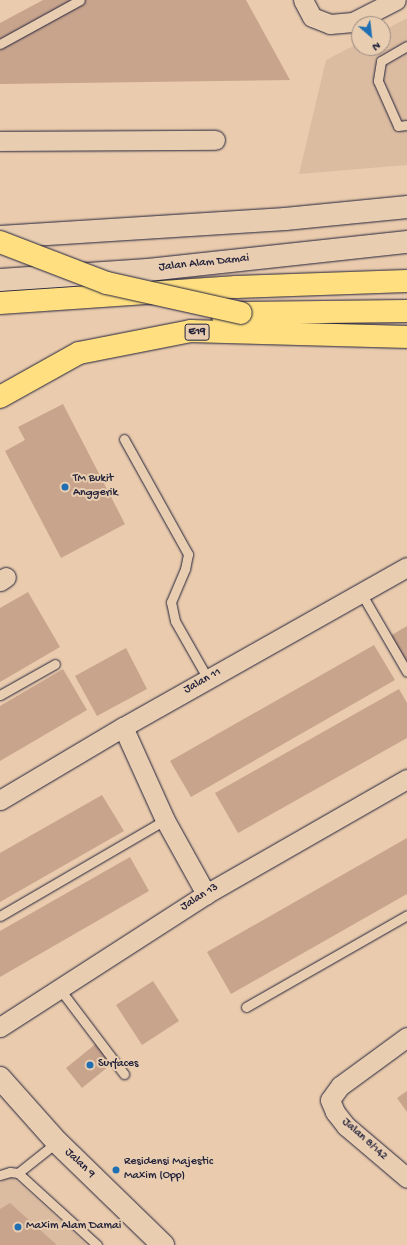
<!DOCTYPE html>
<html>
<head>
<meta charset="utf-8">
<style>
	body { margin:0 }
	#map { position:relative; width:407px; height:1245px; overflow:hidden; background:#eacbad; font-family:"Gochi Hand",sans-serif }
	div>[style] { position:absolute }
	.built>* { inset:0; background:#dcbca1 }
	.building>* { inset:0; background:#c8a48d }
	.roads { filter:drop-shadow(0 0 1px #22223b) drop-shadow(0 0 1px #22223b) }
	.service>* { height:9px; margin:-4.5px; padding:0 4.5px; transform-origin:4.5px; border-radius:4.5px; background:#e8cdb0 }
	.minor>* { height:19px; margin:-9.5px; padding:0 9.5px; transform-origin:9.5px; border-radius:9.5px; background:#e8cdb0 }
	.tertiary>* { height:22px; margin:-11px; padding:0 11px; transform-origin:11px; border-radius:11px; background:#e8cdb0 }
	.secondary>* { height:22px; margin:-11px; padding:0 11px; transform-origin:11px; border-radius:11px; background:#e8cdb0 }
	.motorway>* { height:22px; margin:-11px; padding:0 11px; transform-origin:11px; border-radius:11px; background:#ffdf80 }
	.bridges { filter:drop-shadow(0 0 1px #22223b) drop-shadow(0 0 1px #22223b) }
	.motorway-bridge>* { height:22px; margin:-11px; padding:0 11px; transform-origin:11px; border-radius:11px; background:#ffdf80 }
	.dots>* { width:11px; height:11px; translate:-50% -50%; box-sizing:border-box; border:2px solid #e8cdb0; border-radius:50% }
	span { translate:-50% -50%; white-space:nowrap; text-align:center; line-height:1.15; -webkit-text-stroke:4px #e8cdb0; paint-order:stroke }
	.shield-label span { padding:1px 3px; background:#e8cdb0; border:1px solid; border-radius:3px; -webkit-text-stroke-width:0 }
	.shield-label { font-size:11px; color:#22223b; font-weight:700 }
	.street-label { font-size:12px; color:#22223b }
	.poi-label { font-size:12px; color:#22223b }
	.left { translate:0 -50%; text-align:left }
	.north { position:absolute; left:351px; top:16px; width:40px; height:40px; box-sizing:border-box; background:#e8cdb0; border:1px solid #998981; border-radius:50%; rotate:152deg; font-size:11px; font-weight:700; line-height:16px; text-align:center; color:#22223b }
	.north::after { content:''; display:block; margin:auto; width:14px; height:18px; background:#1f6fb2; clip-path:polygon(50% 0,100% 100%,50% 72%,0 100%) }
</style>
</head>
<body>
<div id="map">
	<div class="built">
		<i style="clip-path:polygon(407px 18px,407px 165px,299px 174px,326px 60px,359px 43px,359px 48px,383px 48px,383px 31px)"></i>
		<i style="clip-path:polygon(12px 1177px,87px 1245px,0 1245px,0 1181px)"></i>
	</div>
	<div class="building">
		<i style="clip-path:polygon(43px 0,246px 0,290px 80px,0 84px,0 23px)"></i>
		<i style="clip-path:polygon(63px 404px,125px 524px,61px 558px,5px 451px,25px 440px,18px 427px)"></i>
		<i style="clip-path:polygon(28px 592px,60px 647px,0 682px,0 608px)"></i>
		<i style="clip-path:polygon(407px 626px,407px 664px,390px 636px)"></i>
		<i style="clip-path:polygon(374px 645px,395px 680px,191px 797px,170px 761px)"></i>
		<i style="clip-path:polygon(126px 648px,147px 689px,97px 716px,75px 676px)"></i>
		<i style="clip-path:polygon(63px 669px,87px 710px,0 761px,0 706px)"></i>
		<i style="clip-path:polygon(399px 689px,407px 703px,407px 738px,238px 833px,215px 793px)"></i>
		<i style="clip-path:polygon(102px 795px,124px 831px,0 902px,0 853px)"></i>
		<i style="clip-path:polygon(407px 838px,407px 894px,231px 994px,207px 952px)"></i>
		<i style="clip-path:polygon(130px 857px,149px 891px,0 977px,0 931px)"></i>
		<i style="clip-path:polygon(153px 981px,179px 1021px,142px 1045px,116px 1005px)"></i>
		<i style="clip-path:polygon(98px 1042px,114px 1062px,82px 1088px,66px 1068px)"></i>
		<i style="clip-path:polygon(407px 1091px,407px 1112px,397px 1098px)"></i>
		<i style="clip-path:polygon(10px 1203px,57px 1245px,0 1245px,0 1209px)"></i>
	</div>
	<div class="roads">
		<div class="service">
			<i style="left:0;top:44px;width:91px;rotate:-28.8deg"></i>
			<i style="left:407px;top:46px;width:30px;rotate:150deg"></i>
			<i style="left:381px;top:61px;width:20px;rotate:99deg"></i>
			<i style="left:378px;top:81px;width:49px;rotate:66deg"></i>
			<i style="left:398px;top:126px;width:9px;rotate:-6deg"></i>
			<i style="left:124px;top:439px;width:132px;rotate:60.9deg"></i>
			<i style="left:188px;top:554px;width:15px;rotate:101deg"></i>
			<i style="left:185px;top:569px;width:36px;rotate:113deg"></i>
			<i style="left:171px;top:602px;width:19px;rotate:78deg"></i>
			<i style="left:175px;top:621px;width:67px;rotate:60.4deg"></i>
			<i style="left:361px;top:593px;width:91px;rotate:59.8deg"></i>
			<i style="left:0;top:695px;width:63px;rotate:-29.4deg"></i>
			<i style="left:0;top:916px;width:191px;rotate:-30.2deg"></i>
			<i style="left:59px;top:988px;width:108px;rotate:52.9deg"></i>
			<i style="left:246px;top:1007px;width:185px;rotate:-29.7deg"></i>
			<i style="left:18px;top:1173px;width:50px;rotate:-38.5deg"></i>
			<i style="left:0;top:1175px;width:10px;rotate:-17deg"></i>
			<i style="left:10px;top:1172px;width:8px;rotate:7deg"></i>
			<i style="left:18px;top:1173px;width:107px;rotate:42.3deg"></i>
		</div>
		<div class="minor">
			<i style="left:303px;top:0;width:19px;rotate:62deg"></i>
			<i style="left:312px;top:17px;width:19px;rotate:21deg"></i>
			<i style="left:330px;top:24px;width:23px;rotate:-5deg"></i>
			<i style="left:353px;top:22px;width:48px;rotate:-27.1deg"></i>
			<i style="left:0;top:141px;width:215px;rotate:-0.3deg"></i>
			<i style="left:0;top:581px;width:7px;rotate:-34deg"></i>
			<i style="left:123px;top:727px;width:102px;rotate:65.7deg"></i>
			<i style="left:165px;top:820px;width:85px;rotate:61deg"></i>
			<i style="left:0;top:800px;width:143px;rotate:-30.7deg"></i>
			<i style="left:123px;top:727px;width:326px;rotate:-29.4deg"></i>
			<i style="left:0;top:1027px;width:245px;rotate:-32.8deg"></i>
			<i style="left:206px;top:894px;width:232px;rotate:-29.8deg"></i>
			<i style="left:407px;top:1037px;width:83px;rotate:143.8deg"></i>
			<i style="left:340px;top:1086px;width:17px;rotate:126deg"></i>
			<i style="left:330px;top:1100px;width:13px;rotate:67deg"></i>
			<i style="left:335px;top:1112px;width:18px;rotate:52deg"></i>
			<i style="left:346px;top:1126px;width:80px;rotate:40.4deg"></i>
		</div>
		<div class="tertiary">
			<i style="left:0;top:1078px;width:86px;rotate:48.3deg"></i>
			<i style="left:57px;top:1142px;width:148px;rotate:44.2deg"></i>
		</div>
		<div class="secondary">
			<i style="left:0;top:237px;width:286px;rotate:-3.6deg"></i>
			<i style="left:285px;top:219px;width:123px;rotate:-5.6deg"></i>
			<i style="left:0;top:280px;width:148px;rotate:-3.9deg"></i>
			<i style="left:148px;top:270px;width:261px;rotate:-6.2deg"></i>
		</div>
		<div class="motorway">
			<i style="left:0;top:303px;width:237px;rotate:-3.9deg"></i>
			<i style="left:236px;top:287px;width:171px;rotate:-2deg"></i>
			<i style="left:223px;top:316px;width:18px;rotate:-9deg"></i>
			<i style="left:241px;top:313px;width:166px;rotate:-0.7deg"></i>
			<i style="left:0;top:397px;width:90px;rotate:-29.1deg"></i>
			<i style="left:79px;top:353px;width:114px;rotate:-11.1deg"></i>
			<i style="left:191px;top:331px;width:216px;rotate:1.6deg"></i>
		</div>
	</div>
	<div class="bridges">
		<div class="motorway-bridge">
			<i style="left:0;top:242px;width:115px;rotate:21deg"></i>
			<i style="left:107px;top:283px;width:137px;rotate:12.6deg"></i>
		</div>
	</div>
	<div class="dots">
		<i style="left:65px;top:487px;background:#1f6fb2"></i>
		<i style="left:90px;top:1065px;background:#1f6fb2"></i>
		<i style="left:116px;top:1170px;background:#1f6fb2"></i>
		<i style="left:18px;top:1227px;background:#1f6fb2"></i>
	</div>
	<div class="shield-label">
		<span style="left:197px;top:332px">E19</span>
	</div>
	<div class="street-label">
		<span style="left:204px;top:264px;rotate:-6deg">Jalan Alam Damai</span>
		<span style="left:203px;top:682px;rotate:-29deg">Jalan 11</span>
		<span style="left:200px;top:898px;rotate:-32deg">Jalan 13</span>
		<span style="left:364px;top:1140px;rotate:42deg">Jalan 8/142</span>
		<span style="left:79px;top:1164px;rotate:44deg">Jalan 9</span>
	</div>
	<div class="poi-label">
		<span class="left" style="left:73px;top:487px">TM Bukit<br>Anggerik</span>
		<span class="left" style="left:98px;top:1065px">Surfaces</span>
		<span class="left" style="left:124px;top:1170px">Residensi Majestic<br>Maxim (Opp)</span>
		<span class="left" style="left:26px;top:1227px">Maxim Alam Damai</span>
	</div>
	<div class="north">N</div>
</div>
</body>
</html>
